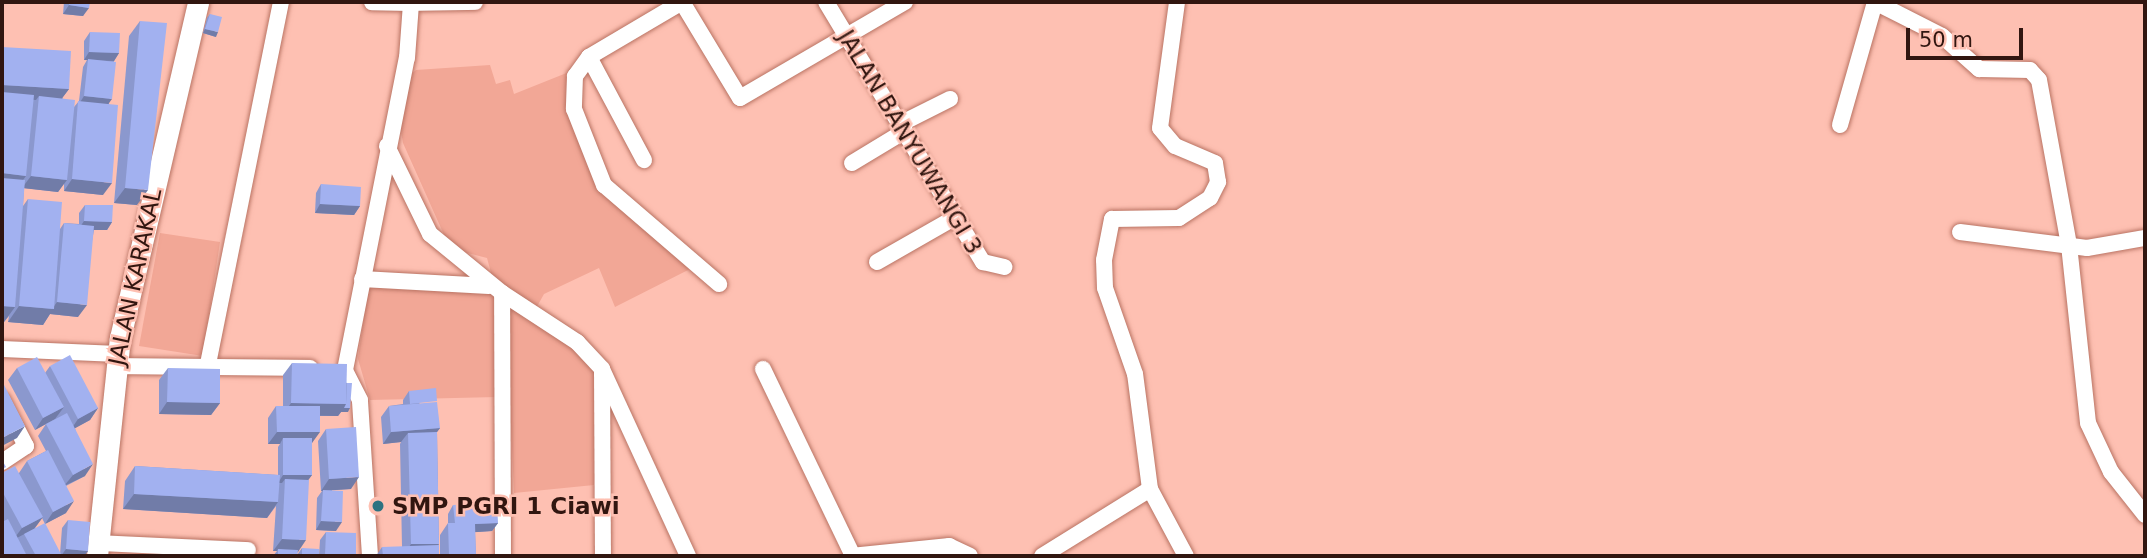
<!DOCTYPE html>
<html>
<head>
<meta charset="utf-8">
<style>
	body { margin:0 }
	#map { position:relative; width:2147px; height:558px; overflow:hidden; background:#fec0b2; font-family:"DejaVu Sans",sans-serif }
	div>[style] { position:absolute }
	.green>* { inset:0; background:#f2a796 }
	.roads { filter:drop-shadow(0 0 2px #b97363) drop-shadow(0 0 2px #b97363) }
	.minor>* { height:16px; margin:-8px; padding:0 8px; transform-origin:8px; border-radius:8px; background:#fff }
	.major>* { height:21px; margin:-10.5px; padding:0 10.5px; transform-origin:10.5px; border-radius:10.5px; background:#fff }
	.wall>* { inset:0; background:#8b98ce }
	.shaded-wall>* { inset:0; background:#717ca8 }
	.building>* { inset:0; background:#a2b1f0 }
	.dots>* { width:19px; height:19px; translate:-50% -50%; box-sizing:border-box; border:4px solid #fec0b2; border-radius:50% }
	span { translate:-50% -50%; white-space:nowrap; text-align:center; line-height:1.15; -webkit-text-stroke:5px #fec0b2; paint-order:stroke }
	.street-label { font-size:23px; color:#311610 }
	.poi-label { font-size:23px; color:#311610; font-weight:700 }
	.left { translate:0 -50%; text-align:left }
	.frame { position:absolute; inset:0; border:4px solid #311610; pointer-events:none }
	.scale { position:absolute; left:1906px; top:28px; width:117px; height:32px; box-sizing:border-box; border:4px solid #311610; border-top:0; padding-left:9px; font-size:21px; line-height:24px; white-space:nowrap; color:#311610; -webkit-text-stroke:5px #fec0b2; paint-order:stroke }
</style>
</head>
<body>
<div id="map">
	<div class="green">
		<i style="clip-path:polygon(490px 65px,496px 84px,510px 80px,514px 94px,569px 72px,586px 162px,598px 188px,694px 267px,615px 307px,599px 268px,544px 294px,534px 312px,602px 363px,604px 484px,514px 493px,509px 375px,497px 397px,370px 400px,358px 359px,368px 287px,493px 280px,487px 258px,460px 251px,445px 237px,403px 143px,398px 114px,407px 78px,416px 70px)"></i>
		<i style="clip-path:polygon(160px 233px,220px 242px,203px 356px,139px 346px)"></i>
	</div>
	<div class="roads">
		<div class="minor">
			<i style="left:682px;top:2px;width:108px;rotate:149.4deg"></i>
			<i style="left:589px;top:57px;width:24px;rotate:126deg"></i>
			<i style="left:575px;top:76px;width:33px;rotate:92deg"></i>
			<i style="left:574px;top:109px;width:82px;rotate:68.5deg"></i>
			<i style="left:604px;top:185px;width:152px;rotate:40.7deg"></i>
			<i style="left:682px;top:2px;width:112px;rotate:58.9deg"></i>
			<i style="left:740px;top:98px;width:191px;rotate:-30.2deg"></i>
			<i style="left:826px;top:2px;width:304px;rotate:58.9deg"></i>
			<i style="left:983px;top:262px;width:22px;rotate:13deg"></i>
			<i style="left:1875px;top:2px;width:75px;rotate:26.9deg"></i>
			<i style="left:1942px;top:36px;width:50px;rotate:41.7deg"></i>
			<i style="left:1979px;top:69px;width:51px;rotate:1.1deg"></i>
			<i style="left:2030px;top:70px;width:13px;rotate:48deg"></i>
			<i style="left:2039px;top:80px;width:168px;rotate:79.7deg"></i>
			<i style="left:2069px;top:245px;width:179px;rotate:83.9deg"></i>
			<i style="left:2088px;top:423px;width:54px;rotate:64.9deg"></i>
			<i style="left:2111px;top:472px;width:55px;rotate:51.7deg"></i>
			<i style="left:411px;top:3px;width:64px;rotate:-0.9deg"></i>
			<i style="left:589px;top:57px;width:117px;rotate:61.9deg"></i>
			<i style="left:900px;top:124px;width:56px;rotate:-26.6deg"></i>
			<i style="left:1840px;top:125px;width:128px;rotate:-74.1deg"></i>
			<i style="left:387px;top:146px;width:98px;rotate:64deg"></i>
			<i style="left:430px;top:234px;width:93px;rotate:39.3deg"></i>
			<i style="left:852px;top:163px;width:62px;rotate:-31.1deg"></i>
			<i style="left:1960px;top:232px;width:128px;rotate:7.2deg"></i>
			<i style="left:2087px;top:248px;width:59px;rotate:-9.8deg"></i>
			<i style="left:877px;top:262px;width:91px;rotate:-29.7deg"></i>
			<i style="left:362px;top:279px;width:127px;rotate:3.2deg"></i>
			<i style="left:2px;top:349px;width:116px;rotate:2.5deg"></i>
			<i style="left:208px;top:364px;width:369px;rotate:-78.6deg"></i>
			<i style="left:116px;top:366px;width:194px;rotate:0.6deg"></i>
			<i style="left:763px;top:369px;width:208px;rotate:64.3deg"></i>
			<i style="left:602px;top:370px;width:186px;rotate:89.7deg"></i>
			<i style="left:2px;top:400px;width:52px;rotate:62.4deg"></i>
			<i style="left:26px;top:446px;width:29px;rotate:146deg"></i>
			<i style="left:1150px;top:489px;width:76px;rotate:61.8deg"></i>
			<i style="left:99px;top:543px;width:149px;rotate:2.7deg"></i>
			<i style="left:370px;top:556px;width:156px;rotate:-93.7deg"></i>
			<i style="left:360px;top:400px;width:34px;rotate:-117deg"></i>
			<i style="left:345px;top:370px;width:318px;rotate:-78.8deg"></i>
			<i style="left:407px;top:58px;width:55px;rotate:-85.8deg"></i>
			<i style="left:411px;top:3px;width:39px;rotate:-179deg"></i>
			<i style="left:503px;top:556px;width:263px;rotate:-90.2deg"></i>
			<i style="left:502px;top:293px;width:90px;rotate:33.2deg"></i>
			<i style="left:577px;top:342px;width:37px;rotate:47deg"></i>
			<i style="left:602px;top:369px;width:206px;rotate:65.3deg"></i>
			<i style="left:851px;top:556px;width:99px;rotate:-5.8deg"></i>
			<i style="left:949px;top:546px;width:23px;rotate:25deg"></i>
			<i style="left:1042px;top:556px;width:127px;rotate:-31.8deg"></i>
			<i style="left:1150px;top:489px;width:116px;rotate:-97.4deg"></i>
			<i style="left:1135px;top:374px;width:91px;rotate:-109.2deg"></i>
			<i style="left:1105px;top:288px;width:28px;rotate:-92deg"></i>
			<i style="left:1104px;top:260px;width:42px;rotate:-79deg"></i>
			<i style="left:1112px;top:219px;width:67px;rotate:-0.9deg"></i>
			<i style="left:1179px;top:218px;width:37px;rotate:-33deg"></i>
			<i style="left:1210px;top:198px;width:18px;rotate:-63deg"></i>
			<i style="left:1218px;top:182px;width:19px;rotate:-99deg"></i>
			<i style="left:1215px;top:163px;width:43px;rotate:-157deg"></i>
			<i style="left:1175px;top:146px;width:23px;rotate:-130deg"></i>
			<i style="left:1160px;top:128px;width:127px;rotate:-82.3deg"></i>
		</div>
		<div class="major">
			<i style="left:97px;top:556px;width:219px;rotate:-84deg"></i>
			<i style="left:120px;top:338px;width:345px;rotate:-76.9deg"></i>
		</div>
	</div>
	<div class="wall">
		<i style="clip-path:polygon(64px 2px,90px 2px,83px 16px,63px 14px)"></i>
		<i style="clip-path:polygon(210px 14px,216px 37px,203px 33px,207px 18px)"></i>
		<i style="clip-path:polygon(140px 21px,137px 205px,114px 203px,129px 36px)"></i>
		<i style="clip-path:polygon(90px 32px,119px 53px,114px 61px,109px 104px,103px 195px,64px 191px,64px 183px,58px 192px,24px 188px,23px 206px,28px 199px,60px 229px,64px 223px,79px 224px,79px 213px,85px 205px,112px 222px,107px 230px,94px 230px,78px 317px,50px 314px,43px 325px,8px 322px,9px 316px,4px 322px,2px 47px,69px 89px,62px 98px,74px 107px,79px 101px,83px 67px,87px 60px,84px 60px,84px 41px)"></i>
		<i style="clip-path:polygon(321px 184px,360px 206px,354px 215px,315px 213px,316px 193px)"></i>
		<i style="clip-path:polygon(292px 363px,347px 383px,348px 412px,341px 412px,338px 416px,320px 416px,312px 443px,312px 475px,308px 480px,297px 555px,302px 548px,319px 556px,273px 556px,277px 551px,273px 551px,276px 506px,267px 518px,123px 509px,125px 481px,135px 466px,278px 475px,278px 447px,280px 444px,268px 444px,268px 418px,276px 406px,283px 406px,283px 375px)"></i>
		<i style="clip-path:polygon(50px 366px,98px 408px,90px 420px,75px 428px,85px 476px,66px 486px,66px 513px,45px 524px,42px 518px,35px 528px,60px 554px,62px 528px,68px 520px,88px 551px,84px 556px,2px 556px,3px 522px,2px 519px,2px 460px,2px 473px,19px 473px,27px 461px,46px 451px,38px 436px,46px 424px,35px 430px,8px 380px,17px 368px,45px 373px)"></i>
		<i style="clip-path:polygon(168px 368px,220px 403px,211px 415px,159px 414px,159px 380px)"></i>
		<i style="clip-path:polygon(409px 391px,440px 428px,437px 432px,439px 544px,438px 545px,439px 556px,376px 556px,382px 547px,402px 547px,400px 444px,401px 442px,383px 444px,381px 417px,389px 406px,403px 404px,403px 400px)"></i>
		<i style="clip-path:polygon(326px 429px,351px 489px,332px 490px,336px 531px,316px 530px,317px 498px,322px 491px,321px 491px,318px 441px)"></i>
		<i style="clip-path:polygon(453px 505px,498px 523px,492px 531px,475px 532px,476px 556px,440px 556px,440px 535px,448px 523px,448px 514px)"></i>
		<i style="clip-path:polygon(326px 532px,356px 556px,319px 556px,320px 540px)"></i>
	</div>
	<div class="shaded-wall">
		<i style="clip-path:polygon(69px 5px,89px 8px,83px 16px,63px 14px)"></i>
		<i style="clip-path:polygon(205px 29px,218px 32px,216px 37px,203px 33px)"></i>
		<i style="clip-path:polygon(89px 52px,119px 53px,114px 61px,84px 60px)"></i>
		<i style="clip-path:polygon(2px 85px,69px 89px,60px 101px,39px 96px,36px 100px,2px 98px)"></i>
		<i style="clip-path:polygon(84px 96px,112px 99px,106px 107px,79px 104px)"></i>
		<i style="clip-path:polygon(2px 173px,26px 176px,18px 187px,2px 186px)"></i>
		<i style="clip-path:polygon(31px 176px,67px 180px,58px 192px,22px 188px)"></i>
		<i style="clip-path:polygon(72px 179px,112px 183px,103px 195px,64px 191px)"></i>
		<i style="clip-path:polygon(125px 188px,148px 190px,137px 205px,114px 203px)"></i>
		<i style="clip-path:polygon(320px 204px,360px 206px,354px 215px,315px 213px)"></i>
		<i style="clip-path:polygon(84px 221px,112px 222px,107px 230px,78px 230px)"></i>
		<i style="clip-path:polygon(57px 302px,87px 305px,78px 317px,50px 314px,43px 325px,8px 322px,19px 306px,52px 309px)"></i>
		<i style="clip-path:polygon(2px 306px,15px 307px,4px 322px,2px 322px)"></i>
		<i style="clip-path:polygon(167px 402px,220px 403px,211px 415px,159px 414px)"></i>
		<i style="clip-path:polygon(291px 403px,346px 404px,350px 408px,348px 412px,341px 412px,338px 416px,283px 415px)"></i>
		<i style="clip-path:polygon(64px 407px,55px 419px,35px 430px,43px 418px)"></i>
		<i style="clip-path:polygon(98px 408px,90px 420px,70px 431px,78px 419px)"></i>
		<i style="clip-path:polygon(25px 426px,17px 438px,2px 446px,2px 441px,4px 437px)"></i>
		<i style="clip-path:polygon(440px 428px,431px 440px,408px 433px,401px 442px,383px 444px,391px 432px)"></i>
		<i style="clip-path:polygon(277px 432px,320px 432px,312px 443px,283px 438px,280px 444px,268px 444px)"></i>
		<i style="clip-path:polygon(93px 464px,85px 476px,64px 486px,73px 475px)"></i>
		<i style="clip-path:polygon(283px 475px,312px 475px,306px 483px,285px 479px,282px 483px,278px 483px)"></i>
		<i style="clip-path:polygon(359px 477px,351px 489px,321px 491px,329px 479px)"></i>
		<i style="clip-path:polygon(134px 494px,278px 502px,267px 518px,123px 509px)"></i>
		<i style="clip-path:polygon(74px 501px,66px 513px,45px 524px,53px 512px)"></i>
		<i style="clip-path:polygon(43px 517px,34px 529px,13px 540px,22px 528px)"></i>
		<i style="clip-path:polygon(321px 521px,342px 522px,336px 531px,316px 530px)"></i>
		<i style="clip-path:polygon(498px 523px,492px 531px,449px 534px,455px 525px)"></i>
		<i style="clip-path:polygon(282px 539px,306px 540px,298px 552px,278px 549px,277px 551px,273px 551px)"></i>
		<i style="clip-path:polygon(411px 544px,439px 544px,431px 556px,403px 556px)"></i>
		<i style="clip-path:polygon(66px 549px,88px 551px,84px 556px,61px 556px)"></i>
	</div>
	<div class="building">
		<i style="clip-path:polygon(69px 2px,90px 2px,89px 8px,69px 5px)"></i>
		<i style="clip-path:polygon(210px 14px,222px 17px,218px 32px,205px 29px)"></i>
		<i style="clip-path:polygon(140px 21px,167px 23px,148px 190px,125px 188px)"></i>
		<i style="clip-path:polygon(90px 32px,120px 33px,119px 53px,89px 52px)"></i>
		<i style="clip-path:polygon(2px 47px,71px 51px,69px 89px,2px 85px)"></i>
		<i style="clip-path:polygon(88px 59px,116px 62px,112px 99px,84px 96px)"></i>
		<i style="clip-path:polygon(2px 92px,34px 95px,26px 176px,2px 173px)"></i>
		<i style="clip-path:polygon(39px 96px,75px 100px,67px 180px,31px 176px)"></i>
		<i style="clip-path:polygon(78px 101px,118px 105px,112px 183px,72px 179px)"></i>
		<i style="clip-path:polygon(2px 178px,25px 180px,15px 307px,2px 306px)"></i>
		<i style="clip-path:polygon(321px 184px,361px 187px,360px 206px,320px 204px)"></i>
		<i style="clip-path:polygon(28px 199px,62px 202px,54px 309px,19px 306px)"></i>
		<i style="clip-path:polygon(85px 205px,113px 205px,112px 222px,84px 221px)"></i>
		<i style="clip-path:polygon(64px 223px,94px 226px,87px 305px,57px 302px)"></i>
		<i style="clip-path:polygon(70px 355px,98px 408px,78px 419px,50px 366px)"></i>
		<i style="clip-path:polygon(37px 357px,64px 407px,43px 418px,17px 368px)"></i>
		<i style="clip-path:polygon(292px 363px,347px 364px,346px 404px,291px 403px)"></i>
		<i style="clip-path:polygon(168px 368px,220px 369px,220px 403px,167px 402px)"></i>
		<i style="clip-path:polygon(2px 381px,25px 426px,4px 437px,2px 432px)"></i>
		<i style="clip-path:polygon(347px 383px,352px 383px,350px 408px,344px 408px,346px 404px)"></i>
		<i style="clip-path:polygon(436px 388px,437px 401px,410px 404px,409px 391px)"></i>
		<i style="clip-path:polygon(437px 402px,440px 428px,391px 432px,389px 406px)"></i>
		<i style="clip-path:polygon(276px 406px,320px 406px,320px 432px,277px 432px)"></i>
		<i style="clip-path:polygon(67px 413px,93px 464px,73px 475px,46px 424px)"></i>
		<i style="clip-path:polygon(356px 427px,359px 477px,329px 479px,326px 429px)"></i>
		<i style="clip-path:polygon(437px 432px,439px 544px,411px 544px,408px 433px)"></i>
		<i style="clip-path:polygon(283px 438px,312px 438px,312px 475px,283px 475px)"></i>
		<i style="clip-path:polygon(48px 450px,74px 501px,53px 512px,27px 461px)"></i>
		<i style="clip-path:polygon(2px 460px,6px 467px,2px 469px)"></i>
		<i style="clip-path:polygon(15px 466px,43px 517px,22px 528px,2px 491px,2px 473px)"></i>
		<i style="clip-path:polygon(135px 466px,280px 475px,278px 502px,134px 494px)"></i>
		<i style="clip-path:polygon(285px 479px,309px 480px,306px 540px,282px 539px)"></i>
		<i style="clip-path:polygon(323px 490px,343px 491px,342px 522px,321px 521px)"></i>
		<i style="clip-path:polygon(497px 503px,498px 523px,475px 524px,475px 523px,455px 523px,453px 505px)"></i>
		<i style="clip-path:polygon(8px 519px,27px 556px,2px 556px,2px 522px)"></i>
		<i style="clip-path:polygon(68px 520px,90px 522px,88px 551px,66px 549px)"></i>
		<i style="clip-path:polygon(45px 523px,62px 556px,36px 556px,24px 534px)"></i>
		<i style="clip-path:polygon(448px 523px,475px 523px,476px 556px,449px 556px)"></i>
		<i style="clip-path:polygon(326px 532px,356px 533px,356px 556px,325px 555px)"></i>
		<i style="clip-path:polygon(439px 545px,439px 556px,383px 556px,382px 547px)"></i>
		<i style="clip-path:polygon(302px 548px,319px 549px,319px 556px,302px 556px)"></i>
		<i style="clip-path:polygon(278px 549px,298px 550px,297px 556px,278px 556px)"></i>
	</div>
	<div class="dots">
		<i style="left:378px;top:506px;background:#2d7281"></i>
	</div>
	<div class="street-label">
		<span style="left:910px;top:142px;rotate:59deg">JALAN BANYUWANGI 3</span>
		<span style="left:135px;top:277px;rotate:-78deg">JALAN KARAKAL</span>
	</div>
	<div class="poi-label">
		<span class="left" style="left:392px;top:506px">SMP PGRI 1 Ciawi</span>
	</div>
	<div class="frame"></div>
	<div class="scale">50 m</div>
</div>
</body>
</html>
